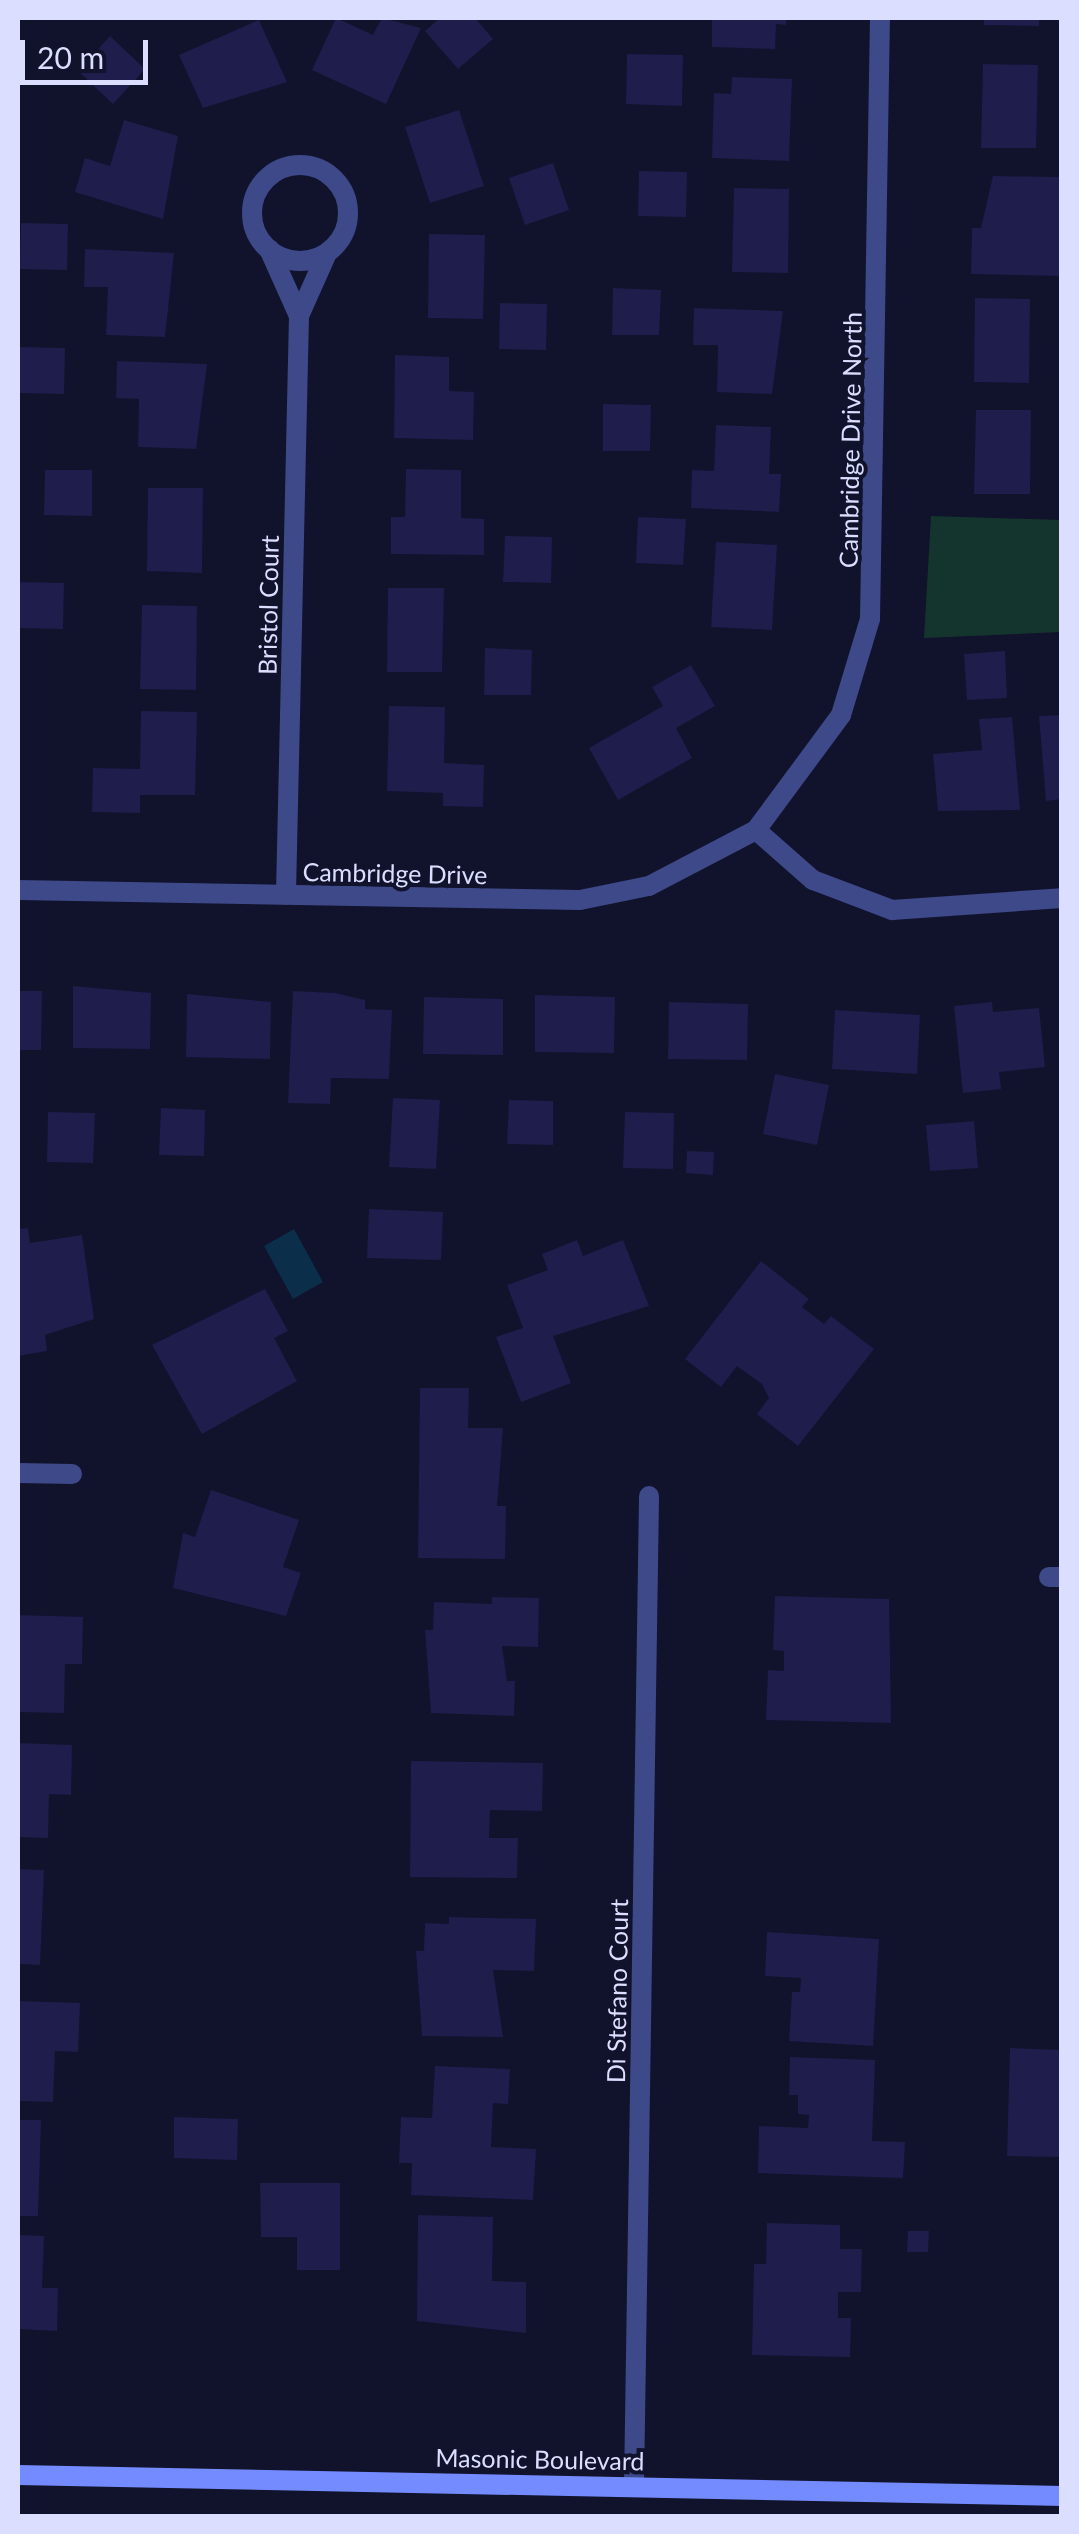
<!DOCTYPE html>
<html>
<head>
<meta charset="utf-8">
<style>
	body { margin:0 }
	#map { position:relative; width:1079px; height:2534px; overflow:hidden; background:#11122b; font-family:Lato,sans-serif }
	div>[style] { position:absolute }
	.green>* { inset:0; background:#14352d }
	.water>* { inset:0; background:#0b2e4a }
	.building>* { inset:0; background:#1e1d4c }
	.street>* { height:20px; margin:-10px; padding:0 10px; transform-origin:10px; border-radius:10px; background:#3d4989 }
	.street>.ring { margin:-10px; padding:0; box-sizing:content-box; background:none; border:20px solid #3d4989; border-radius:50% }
	.secondary>* { height:20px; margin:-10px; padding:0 10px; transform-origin:10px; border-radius:10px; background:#738bfe }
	span { translate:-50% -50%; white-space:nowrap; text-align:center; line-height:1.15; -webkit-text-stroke:8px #11122b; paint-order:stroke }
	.street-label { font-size:25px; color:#dbdeff }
	.frame { position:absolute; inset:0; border:20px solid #dbdeff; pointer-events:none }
	.scale { position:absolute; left:20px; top:40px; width:128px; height:45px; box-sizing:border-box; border:5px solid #dbdeff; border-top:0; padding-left:12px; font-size:30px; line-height:35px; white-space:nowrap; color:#dbdeff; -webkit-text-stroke:8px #11122b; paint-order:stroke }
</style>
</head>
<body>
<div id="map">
	<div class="green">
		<i style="clip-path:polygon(931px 516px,1061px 520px,1061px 632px,924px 638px)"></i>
	</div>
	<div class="water">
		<i style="clip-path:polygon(294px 1229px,323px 1282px,293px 1299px,264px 1246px)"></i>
	</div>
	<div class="building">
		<i style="clip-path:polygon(336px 18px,373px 35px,382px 18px,421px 28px,386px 104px,312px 70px)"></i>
		<i style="clip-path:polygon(440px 18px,475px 18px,493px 39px,458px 69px,425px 31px)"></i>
		<i style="clip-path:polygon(712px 18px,786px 18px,786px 25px,776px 24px,775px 49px,712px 47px)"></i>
		<i style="clip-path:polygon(984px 18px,1039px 18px,1039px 26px,984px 25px)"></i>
		<i style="clip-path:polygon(259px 20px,287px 82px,203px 108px,179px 55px)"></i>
		<i style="clip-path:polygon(110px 36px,145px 69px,113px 104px,78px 71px)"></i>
		<i style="clip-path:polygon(627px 54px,683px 55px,682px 106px,626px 104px)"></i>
		<i style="clip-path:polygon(983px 64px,1038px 65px,1036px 148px,981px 148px)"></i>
		<i style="clip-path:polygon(732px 77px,792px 79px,789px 161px,712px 158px,714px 93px,731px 94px)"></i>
		<i style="clip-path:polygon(459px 110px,484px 186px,430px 203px,405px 127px)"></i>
		<i style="clip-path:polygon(124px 120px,178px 136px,163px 219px,75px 192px,85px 158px,110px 166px)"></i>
		<i style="clip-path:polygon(553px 163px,569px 210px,525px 225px,509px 178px)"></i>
		<i style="clip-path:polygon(639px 171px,687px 172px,686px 217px,638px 216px)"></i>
		<i style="clip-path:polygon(993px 176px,1059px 177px,1062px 276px,971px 274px,972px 228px,981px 228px)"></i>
		<i style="clip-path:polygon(734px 188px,789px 189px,788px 273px,732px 272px)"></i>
		<i style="clip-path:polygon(21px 223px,68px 224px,67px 270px,20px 269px)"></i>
		<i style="clip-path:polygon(429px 234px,485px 235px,483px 319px,428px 318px)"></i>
		<i style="clip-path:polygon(85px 249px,174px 253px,165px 337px,106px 335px,108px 287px,84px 287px)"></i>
		<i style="clip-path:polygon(613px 288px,661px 290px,659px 335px,612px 335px)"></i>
		<i style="clip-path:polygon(975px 298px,1030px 299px,1029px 383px,974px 382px)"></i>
		<i style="clip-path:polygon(500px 303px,547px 304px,546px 350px,499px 349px)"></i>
		<i style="clip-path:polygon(694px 308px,783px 311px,772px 394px,717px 392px,718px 345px,693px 345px)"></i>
		<i style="clip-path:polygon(18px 347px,65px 348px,64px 394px,18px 393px)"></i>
		<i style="clip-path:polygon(395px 355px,449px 357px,449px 391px,474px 392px,473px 440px,394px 438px)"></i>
		<i style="clip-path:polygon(117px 361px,207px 364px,196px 449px,138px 447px,139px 399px,116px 398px)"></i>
		<i style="clip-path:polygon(603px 404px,651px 405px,650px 451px,603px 451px)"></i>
		<i style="clip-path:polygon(976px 410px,1031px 410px,1030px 494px,974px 494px)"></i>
		<i style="clip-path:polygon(716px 425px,771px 427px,769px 474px,781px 474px,779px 512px,691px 508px,692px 470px,714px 471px)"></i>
		<i style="clip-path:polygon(406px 469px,461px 470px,461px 518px,484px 519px,484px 555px,391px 554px,391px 517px,405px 517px)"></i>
		<i style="clip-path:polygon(45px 470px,92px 470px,92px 516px,44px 515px)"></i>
		<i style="clip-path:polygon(148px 488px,203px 488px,202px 573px,147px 571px)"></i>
		<i style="clip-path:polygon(638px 517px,686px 519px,683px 565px,636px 563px)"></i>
		<i style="clip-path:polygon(505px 536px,552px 537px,551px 583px,503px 582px)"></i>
		<i style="clip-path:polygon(716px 542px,777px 545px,772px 630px,711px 627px)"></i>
		<i style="clip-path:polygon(18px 582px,64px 583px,63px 629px,18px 628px)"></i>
		<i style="clip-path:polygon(388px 588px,444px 588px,442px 672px,387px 672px)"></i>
		<i style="clip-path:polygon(142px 605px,197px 606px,196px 690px,140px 689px)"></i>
		<i style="clip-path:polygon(485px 648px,532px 650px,531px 695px,484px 695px)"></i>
		<i style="clip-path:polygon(1005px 651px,1007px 698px,967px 700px,964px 654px)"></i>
		<i style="clip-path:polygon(691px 665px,715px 706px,676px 728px,692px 758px,618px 800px,589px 748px,663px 706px,652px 687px)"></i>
		<i style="clip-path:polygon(389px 706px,445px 707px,444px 763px,484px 765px,483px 807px,443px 806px,443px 793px,387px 791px)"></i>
		<i style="clip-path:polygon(141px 711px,197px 712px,195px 795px,140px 795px,140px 813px,92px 812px,93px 768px,140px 769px)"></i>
		<i style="clip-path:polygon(1062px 715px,1062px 799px,1046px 801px,1039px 716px)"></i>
		<i style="clip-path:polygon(1012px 717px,1020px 810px,938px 811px,933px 754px,982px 750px,979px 719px)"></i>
		<i style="clip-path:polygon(73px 986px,151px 993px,150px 1049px,73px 1048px)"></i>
		<i style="clip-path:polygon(18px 991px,42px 991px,41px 1050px,18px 1050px)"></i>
		<i style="clip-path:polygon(293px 991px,335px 993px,365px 1000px,365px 1009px,392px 1010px,389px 1079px,331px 1078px,330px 1104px,288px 1103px)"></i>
		<i style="clip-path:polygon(187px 994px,271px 1002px,270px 1059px,186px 1057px)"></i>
		<i style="clip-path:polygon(535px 995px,615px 997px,614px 1053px,535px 1052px)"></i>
		<i style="clip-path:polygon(424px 997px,503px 999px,503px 1055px,423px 1054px)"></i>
		<i style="clip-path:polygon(669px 1002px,748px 1004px,747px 1060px,668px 1059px)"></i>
		<i style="clip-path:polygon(992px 1002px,993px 1012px,1039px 1008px,1045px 1067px,999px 1072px,1001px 1089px,963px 1093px,954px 1006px)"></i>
		<i style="clip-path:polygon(835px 1010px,920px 1015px,917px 1074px,832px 1069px)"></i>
		<i style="clip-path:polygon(775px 1074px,829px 1085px,817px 1145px,763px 1134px)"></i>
		<i style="clip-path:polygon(393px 1098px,440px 1100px,436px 1169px,389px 1167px)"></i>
		<i style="clip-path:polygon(509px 1100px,553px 1101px,553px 1145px,507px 1144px)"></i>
		<i style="clip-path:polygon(161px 1108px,205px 1110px,204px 1156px,159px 1155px)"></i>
		<i style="clip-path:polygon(48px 1112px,95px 1113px,93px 1163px,47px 1162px)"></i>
		<i style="clip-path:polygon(625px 1112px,674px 1113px,673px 1169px,623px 1168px)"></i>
		<i style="clip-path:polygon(974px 1121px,978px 1168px,930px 1171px,926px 1125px)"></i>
		<i style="clip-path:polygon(687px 1151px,714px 1152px,713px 1175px,686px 1173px)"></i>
		<i style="clip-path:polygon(369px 1209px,443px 1212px,441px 1260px,367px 1258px)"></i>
		<i style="clip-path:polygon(28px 1228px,30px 1243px,82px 1235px,94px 1319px,45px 1335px,47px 1351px,18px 1356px,18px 1229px)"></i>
		<i style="clip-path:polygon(577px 1240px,583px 1256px,623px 1240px,649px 1306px,553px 1336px,571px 1383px,521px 1402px,496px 1337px,523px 1328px,507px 1285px,548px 1270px,542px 1254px)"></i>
		<i style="clip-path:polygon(761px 1261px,809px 1299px,802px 1307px,824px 1324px,831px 1316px,874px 1349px,798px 1446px,757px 1414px,769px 1398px,762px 1384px,737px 1366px,721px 1387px,685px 1359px)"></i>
		<i style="clip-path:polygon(265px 1289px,288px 1331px,274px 1338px,297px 1381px,202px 1434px,152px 1345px)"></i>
		<i style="clip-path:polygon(420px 1388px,469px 1388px,468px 1428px,503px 1428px,497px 1506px,506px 1506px,505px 1559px,418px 1558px)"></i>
		<i style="clip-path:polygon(211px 1490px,299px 1520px,283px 1567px,301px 1573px,286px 1616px,173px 1588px,183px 1533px,195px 1537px)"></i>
		<i style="clip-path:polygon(775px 1596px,889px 1599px,891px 1723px,766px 1720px,768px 1670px,784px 1671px,784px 1651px,773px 1650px)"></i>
		<i style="clip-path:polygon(492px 1597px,539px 1598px,538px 1647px,502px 1646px,507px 1681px,515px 1681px,514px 1716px,431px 1713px,425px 1630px,433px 1630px,434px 1602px,492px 1604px)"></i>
		<i style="clip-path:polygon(18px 1615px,83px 1617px,82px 1664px,65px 1664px,64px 1713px,18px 1712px)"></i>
		<i style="clip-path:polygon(18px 1743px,72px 1745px,71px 1795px,49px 1794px,48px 1838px,18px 1837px)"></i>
		<i style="clip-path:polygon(411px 1761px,543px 1763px,542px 1811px,490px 1810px,489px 1838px,518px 1838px,517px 1878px,410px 1877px)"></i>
		<i style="clip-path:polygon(18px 1869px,44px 1870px,40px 1965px,18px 1964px)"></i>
		<i style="clip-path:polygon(449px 1917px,536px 1919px,534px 1971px,493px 1970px,503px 2037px,422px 2036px,416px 1951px,424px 1951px,425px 1923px,449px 1924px)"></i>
		<i style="clip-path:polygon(767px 1932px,879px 1939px,873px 2046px,789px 2041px,792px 1992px,800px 1992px,801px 1978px,765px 1976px)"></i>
		<i style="clip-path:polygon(18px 2001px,80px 2003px,78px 2052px,55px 2051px,53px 2102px,18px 2101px)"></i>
		<i style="clip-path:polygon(1010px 2048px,1061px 2050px,1062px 2157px,1007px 2156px)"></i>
		<i style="clip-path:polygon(790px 2057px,875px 2060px,872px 2141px,905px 2142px,903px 2178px,758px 2173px,759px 2126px,808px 2128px,809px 2115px,798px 2114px,798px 2095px,789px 2095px)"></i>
		<i style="clip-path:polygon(435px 2066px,510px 2069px,508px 2104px,493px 2103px,491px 2147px,536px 2149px,533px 2200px,411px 2195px,412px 2163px,399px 2163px,401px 2117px,432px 2118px)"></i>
		<i style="clip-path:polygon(174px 2117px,238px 2119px,237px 2160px,174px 2158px)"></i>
		<i style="clip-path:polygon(18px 2120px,41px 2120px,38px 2216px,18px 2216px)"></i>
		<i style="clip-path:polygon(260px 2183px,340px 2183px,340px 2270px,297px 2270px,297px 2237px,261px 2237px)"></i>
		<i style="clip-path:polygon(418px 2215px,493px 2217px,492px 2281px,526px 2282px,526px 2333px,417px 2321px)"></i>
		<i style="clip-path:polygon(767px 2223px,840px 2225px,840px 2249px,862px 2249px,861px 2292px,838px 2292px,838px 2318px,851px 2318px,850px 2357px,752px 2355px,754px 2264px,766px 2264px)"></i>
		<i style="clip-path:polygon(908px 2231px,929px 2231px,928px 2252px,907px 2252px)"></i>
		<i style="clip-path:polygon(18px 2235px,44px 2236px,42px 2288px,58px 2288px,57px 2331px,18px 2329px)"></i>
	</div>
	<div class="street">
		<i class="ring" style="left:252px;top:165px;width:76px;height:76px"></i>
		<i style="left:269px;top:249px;width:73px;rotate:65.9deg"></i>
		<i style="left:299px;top:316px;width:579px;rotate:91.29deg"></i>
		<i style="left:299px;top:316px;width:69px;rotate:-66deg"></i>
		<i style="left:756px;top:830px;width:76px;rotate:41.3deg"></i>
		<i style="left:813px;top:880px;width:85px;rotate:20.8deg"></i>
		<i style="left:892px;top:910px;width:170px;rotate:-4deg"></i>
		<i style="left:18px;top:890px;width:562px;rotate:1.02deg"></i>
		<i style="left:580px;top:900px;width:70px;rotate:-11.5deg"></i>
		<i style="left:649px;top:886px;width:121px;rotate:-27.6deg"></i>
		<i style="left:756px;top:830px;width:143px;rotate:-53.5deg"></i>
		<i style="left:841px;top:715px;width:100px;rotate:-73.2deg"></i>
		<i style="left:870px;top:619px;width:601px;rotate:-89.05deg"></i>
		<i style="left:18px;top:1473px;width:54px;rotate:1.1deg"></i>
		<i style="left:1049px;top:1577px;width:13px"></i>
		<i style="left:634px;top:2486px;width:990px;rotate:-89.13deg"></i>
	</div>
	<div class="secondary">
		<i style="left:18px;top:2475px;width:1044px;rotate:1.15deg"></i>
	</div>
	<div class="street-label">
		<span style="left:850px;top:440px;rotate:-89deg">Cambridge Drive North</span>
		<span style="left:268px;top:605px;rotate:-89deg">Bristol Court</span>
		<span style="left:395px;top:873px;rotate:1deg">Cambridge Drive</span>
		<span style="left:617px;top:1991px;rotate:-89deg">Di Stefano Court</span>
		<span style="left:540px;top:2459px;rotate:1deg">Masonic Boulevard</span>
	</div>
	<div class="frame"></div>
	<div class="scale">20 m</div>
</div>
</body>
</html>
